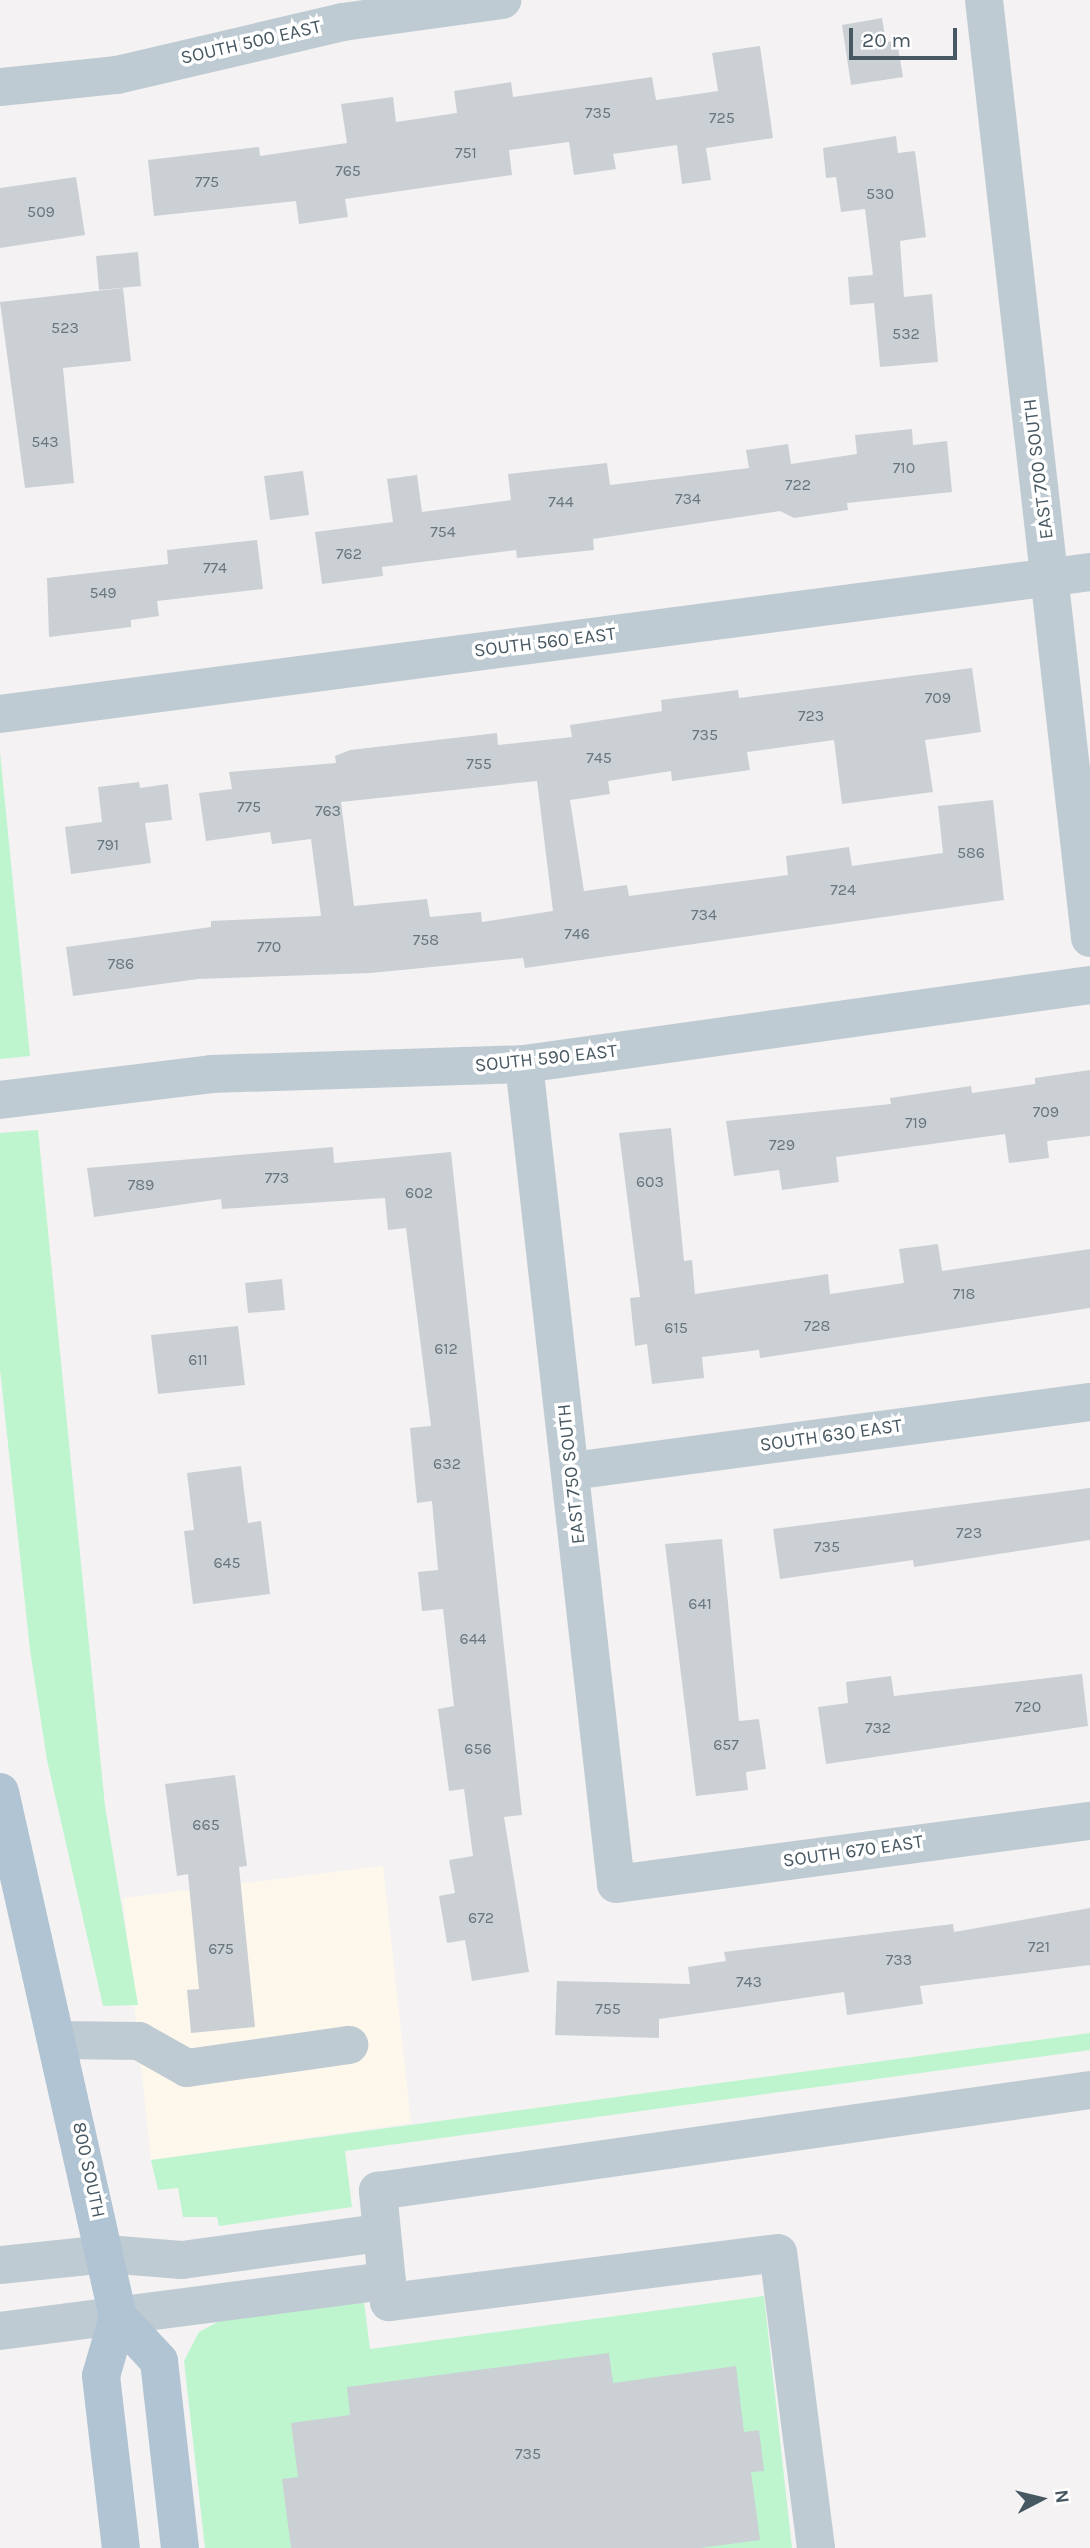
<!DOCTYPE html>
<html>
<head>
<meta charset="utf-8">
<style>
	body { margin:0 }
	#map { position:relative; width:1090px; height:2548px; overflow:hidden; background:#f4f2f2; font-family:Karla,sans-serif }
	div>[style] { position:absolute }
	.commercial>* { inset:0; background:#fef8ec }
	.green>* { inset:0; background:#bef5cf }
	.building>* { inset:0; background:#cbd0d5 }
	.minor>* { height:38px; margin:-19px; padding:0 19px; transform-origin:19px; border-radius:19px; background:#bfcbd3 }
	.major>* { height:38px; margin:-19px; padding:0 19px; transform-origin:19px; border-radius:19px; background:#b0c4d3 }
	span { translate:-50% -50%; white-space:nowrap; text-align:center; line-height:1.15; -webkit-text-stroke:7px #fff; paint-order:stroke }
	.number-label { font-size:16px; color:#68767f }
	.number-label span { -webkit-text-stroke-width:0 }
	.street-label { font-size:19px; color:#475862 }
	.north { position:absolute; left:1006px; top:2464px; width:70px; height:70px; -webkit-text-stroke:5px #fff; paint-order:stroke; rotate:83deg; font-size:19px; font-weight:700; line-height:28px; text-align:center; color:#475862 }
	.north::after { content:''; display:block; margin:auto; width:24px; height:32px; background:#475862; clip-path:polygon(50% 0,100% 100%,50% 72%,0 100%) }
	.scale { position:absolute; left:849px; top:28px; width:108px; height:32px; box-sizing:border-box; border:4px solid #475862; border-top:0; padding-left:9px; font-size:21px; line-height:24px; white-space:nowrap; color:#475862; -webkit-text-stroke:5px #fff; paint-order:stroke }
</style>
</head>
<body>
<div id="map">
	<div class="commercial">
		<i style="clip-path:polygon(383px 1866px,411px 2123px,151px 2160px,123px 1898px)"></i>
	</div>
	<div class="green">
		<i style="clip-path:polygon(0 752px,30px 1056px,0 1059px)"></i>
		<i style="clip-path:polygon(38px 1130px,105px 1806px,138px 2005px,103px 2006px,47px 1760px,30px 1650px,0 1369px,0 1133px)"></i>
		<i style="clip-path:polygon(1090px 2033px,1090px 2050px,345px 2151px,352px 2207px,219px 2226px,217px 2217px,183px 2217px,178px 2188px,158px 2190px,151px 2160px)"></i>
		<i style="clip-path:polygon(764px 2296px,792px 2548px,205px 2548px,184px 2361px,199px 2332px,227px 2317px,364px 2301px,370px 2349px)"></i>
	</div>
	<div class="building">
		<i style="clip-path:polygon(882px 18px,886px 42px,897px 41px,903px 77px,851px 85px,842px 25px)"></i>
		<i style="clip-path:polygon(760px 46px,773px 138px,706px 148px,711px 180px,682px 184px,677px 145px,613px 154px,616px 169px,574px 175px,569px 142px,509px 150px,512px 175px,345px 199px,348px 217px,299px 224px,296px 201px,154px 216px,148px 160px,259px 147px,260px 156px,347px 143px,341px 104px,393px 97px,396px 122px,457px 113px,454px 91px,511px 82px,513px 97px,652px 77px,656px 100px,718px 91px,712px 53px)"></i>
		<i style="clip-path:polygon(896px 136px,898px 153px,915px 151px,926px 237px,900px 241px,904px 297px,932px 294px,938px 362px,880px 367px,874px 303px,850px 305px,848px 277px,873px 275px,865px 209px,841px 212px,836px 177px,826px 178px,823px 148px)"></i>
		<i style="clip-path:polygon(76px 177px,85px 235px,0 248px,0 188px)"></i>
		<i style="clip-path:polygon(138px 252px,141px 286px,99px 290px,96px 256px)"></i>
		<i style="clip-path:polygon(123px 288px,131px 361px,63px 368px,74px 483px,25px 488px,0 302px)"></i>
		<i style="clip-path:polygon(912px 429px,913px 445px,947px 441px,952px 492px,847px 503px,848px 510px,794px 518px,780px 511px,593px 539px,594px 550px,517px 558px,516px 550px,382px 567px,383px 576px,322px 584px,315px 532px,393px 522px,387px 479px,417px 475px,422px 512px,511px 500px,508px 474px,607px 463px,610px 485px,749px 468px,746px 450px,788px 444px,791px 464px,857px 454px,855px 435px)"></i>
		<i style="clip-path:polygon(303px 471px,309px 515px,270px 520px,264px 476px)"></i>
		<i style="clip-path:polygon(257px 540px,263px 589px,157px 601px,159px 616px,131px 620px,131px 627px,49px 637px,47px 578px,168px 564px,167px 550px)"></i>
		<i style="clip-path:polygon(evenodd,972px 668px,981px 732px,925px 740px,933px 792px,842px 804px,834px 740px,747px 752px,750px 770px,672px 781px,671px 771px,608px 781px,610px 794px,570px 800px,584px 891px,627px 885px,629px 896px,788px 875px,786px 856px,849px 847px,852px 866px,943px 853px,938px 806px,993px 800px,1004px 900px,525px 968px,523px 958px,371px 973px,198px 979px,73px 996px,66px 947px,211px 927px,211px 921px,321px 916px,311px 839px,272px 844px,270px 832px,206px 841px,199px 793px,232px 789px,229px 772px,336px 763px,335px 756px,350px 750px,497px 733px,498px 745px,572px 737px,570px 725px,662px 711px,661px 700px,738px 690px,739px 698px,972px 668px,537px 781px,553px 911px,482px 922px,481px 912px,430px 917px,427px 899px,354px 906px,341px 802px,537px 781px)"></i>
		<i style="clip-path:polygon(139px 782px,140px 788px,168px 784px,172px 820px,145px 823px,151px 863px,71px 874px,65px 827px,102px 822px,98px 787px)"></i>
		<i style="clip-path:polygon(1090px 1070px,1090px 1136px,1047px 1141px,1049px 1158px,1009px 1163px,1005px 1134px,836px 1157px,839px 1182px,782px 1190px,779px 1170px,734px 1176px,726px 1121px,891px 1104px,890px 1098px,971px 1086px,972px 1093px,1035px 1084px,1035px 1078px)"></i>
		<i style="clip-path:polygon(671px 1128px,684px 1261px,692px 1260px,695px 1294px,828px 1274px,830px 1294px,904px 1283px,899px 1249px,938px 1244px,942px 1271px,1090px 1249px,1090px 1308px,760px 1358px,759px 1350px,702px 1357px,704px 1378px,652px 1384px,647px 1344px,635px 1346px,630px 1298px,640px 1297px,619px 1133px)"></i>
		<i style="clip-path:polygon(333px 1147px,334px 1163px,451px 1152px,522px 1815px,504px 1817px,529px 1972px,472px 1981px,465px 1940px,447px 1943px,439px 1896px,455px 1893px,449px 1860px,473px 1856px,464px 1789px,449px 1791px,438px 1709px,454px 1706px,443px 1609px,422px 1611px,418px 1572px,438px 1570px,432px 1501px,417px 1503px,410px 1428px,431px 1426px,406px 1228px,388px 1230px,385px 1198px,222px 1209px,221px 1199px,94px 1217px,87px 1168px)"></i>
		<i style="clip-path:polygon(282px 1279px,285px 1310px,248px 1313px,245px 1283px)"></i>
		<i style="clip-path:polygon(238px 1326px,245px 1385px,158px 1394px,151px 1335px)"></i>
		<i style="clip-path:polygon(241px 1466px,248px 1523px,261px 1521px,270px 1594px,193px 1604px,184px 1531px,194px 1530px,187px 1473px)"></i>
		<i style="clip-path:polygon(1090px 1488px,1090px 1540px,914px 1567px,913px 1560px,780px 1579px,773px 1529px)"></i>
		<i style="clip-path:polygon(722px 1539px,739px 1721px,759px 1719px,766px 1769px,746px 1772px,748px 1790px,696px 1796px,665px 1544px)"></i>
		<i style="clip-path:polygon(1082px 1674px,1088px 1726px,826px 1764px,818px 1707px,848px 1703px,846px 1682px,891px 1676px,894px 1696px)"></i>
		<i style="clip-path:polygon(235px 1775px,247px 1866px,239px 1867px,255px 2027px,191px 2033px,187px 1990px,199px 1989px,188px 1874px,177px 1876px,165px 1784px)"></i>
		<i style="clip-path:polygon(1090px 1908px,1090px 1965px,920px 1986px,923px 2004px,847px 2015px,844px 1992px,659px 2019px,659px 2038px,555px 2035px,557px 1981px,690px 1984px,688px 1967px,726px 1961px,724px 1952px,953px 1924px,954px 1932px)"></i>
		<i style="clip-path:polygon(609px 2353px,613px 2383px,736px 2366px,744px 2432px,759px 2430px,764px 2471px,751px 2472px,760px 2540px,700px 2548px,291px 2548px,282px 2479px,298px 2477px,291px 2423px,350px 2415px,347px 2387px)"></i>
	</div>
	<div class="minor">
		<i style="left:984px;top:0;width:944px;rotate:83.55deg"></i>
		<i style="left:0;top:87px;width:118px;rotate:-5.9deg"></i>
		<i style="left:117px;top:75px;width:232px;rotate:-13.2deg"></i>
		<i style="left:343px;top:22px;width:161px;rotate:-7.9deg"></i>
		<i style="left:0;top:714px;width:1099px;rotate:-7.42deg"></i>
		<i style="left:524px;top:1064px;width:825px;rotate:83.6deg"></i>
		<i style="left:616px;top:1884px;width:478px;rotate:-7.6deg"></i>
		<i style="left:0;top:1100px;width:213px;rotate:-7deg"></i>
		<i style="left:211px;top:1074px;width:313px;rotate:-1.8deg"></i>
		<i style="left:524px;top:1064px;width:571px;rotate:-7.95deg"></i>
		<i style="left:572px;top:1471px;width:523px;rotate:-7.59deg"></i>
		<i style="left:59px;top:2040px;width:80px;rotate:0.7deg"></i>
		<i style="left:139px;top:2041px;width:55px;rotate:29.4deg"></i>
		<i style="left:187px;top:2068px;width:164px;rotate:-8.1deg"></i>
		<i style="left:0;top:2265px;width:107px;rotate:-5.9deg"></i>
		<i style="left:106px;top:2254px;width:76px;rotate:4.5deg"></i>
		<i style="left:182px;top:2260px;width:200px;rotate:-7.8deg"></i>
		<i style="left:0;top:2331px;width:390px;rotate:-7.4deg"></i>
		<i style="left:816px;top:2548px;width:297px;rotate:-97.3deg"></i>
		<i style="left:778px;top:2253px;width:392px;rotate:172.8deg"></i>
		<i style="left:389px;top:2302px;width:112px;rotate:-95.7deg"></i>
		<i style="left:378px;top:2191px;width:719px;rotate:-8.07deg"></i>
	</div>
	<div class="major">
		<i style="left:0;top:1792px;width:538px;rotate:77.33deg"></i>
		<i style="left:118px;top:2317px;width:61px;rotate:106.1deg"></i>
		<i style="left:101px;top:2376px;width:173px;rotate:83.4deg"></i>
		<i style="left:118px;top:2317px;width:60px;rotate:47deg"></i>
		<i style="left:159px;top:2361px;width:188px;rotate:83.6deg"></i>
	</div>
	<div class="number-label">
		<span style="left:598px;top:113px">735</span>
		<span style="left:722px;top:118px">725</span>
		<span style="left:466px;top:153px">751</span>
		<span style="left:348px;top:171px">765</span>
		<span style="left:207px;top:182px">775</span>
		<span style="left:880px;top:194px">530</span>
		<span style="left:41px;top:212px">509</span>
		<span style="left:65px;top:328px">523</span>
		<span style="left:906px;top:334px">532</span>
		<span style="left:45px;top:442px">543</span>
		<span style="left:904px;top:468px">710</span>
		<span style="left:798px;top:485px">722</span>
		<span style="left:688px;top:499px">734</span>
		<span style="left:561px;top:502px">744</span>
		<span style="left:443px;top:532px">754</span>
		<span style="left:349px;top:554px">762</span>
		<span style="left:215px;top:568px">774</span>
		<span style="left:103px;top:593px">549</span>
		<span style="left:938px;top:698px">709</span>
		<span style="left:811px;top:716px">723</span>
		<span style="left:705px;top:735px">735</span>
		<span style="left:599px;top:758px">745</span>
		<span style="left:479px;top:764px">755</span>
		<span style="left:249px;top:807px">775</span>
		<span style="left:328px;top:811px">763</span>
		<span style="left:108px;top:845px">791</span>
		<span style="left:971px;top:853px">586</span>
		<span style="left:843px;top:890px">724</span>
		<span style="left:704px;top:915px">734</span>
		<span style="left:577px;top:934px">746</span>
		<span style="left:426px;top:940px">758</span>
		<span style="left:269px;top:947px">770</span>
		<span style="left:121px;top:964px">786</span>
		<span style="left:1046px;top:1112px">709</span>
		<span style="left:916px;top:1123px">719</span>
		<span style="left:782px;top:1145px">729</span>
		<span style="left:277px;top:1178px">773</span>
		<span style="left:650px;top:1182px">603</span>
		<span style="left:141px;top:1185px">789</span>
		<span style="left:419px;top:1193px">602</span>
		<span style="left:964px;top:1294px">718</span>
		<span style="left:817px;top:1326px">728</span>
		<span style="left:676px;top:1328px">615</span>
		<span style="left:446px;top:1349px">612</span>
		<span style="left:198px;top:1360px">611</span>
		<span style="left:447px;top:1464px">632</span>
		<span style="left:969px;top:1533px">723</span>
		<span style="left:827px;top:1547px">735</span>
		<span style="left:227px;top:1563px">645</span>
		<span style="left:700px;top:1604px">641</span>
		<span style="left:473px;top:1639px">644</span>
		<span style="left:1028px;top:1707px">720</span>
		<span style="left:878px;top:1728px">732</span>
		<span style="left:726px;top:1745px">657</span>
		<span style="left:478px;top:1749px">656</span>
		<span style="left:206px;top:1825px">665</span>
		<span style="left:481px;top:1918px">672</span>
		<span style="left:1039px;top:1947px">721</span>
		<span style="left:221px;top:1949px">675</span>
		<span style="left:899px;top:1960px">733</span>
		<span style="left:749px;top:1982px">743</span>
		<span style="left:608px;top:2009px">755</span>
		<span style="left:528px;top:2454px">735</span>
	</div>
	<div class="street-label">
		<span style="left:251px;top:43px;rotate:-13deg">SOUTH 500 EAST</span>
		<span style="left:1039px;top:469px;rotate:-97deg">EAST 700 SOUTH</span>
		<span style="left:545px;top:643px;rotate:-7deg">SOUTH 560 EAST</span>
		<span style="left:546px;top:1059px;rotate:-6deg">SOUTH 590 EAST</span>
		<span style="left:831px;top:1436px;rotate:-8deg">SOUTH 630 EAST</span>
		<span style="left:572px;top:1474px;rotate:-96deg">EAST 750 SOUTH</span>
		<span style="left:853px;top:1852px;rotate:-8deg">SOUTH 670 EAST</span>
		<span style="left:88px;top:2170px;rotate:78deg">800 SOUTH</span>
	</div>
	<div class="north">N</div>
	<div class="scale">20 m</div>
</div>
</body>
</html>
